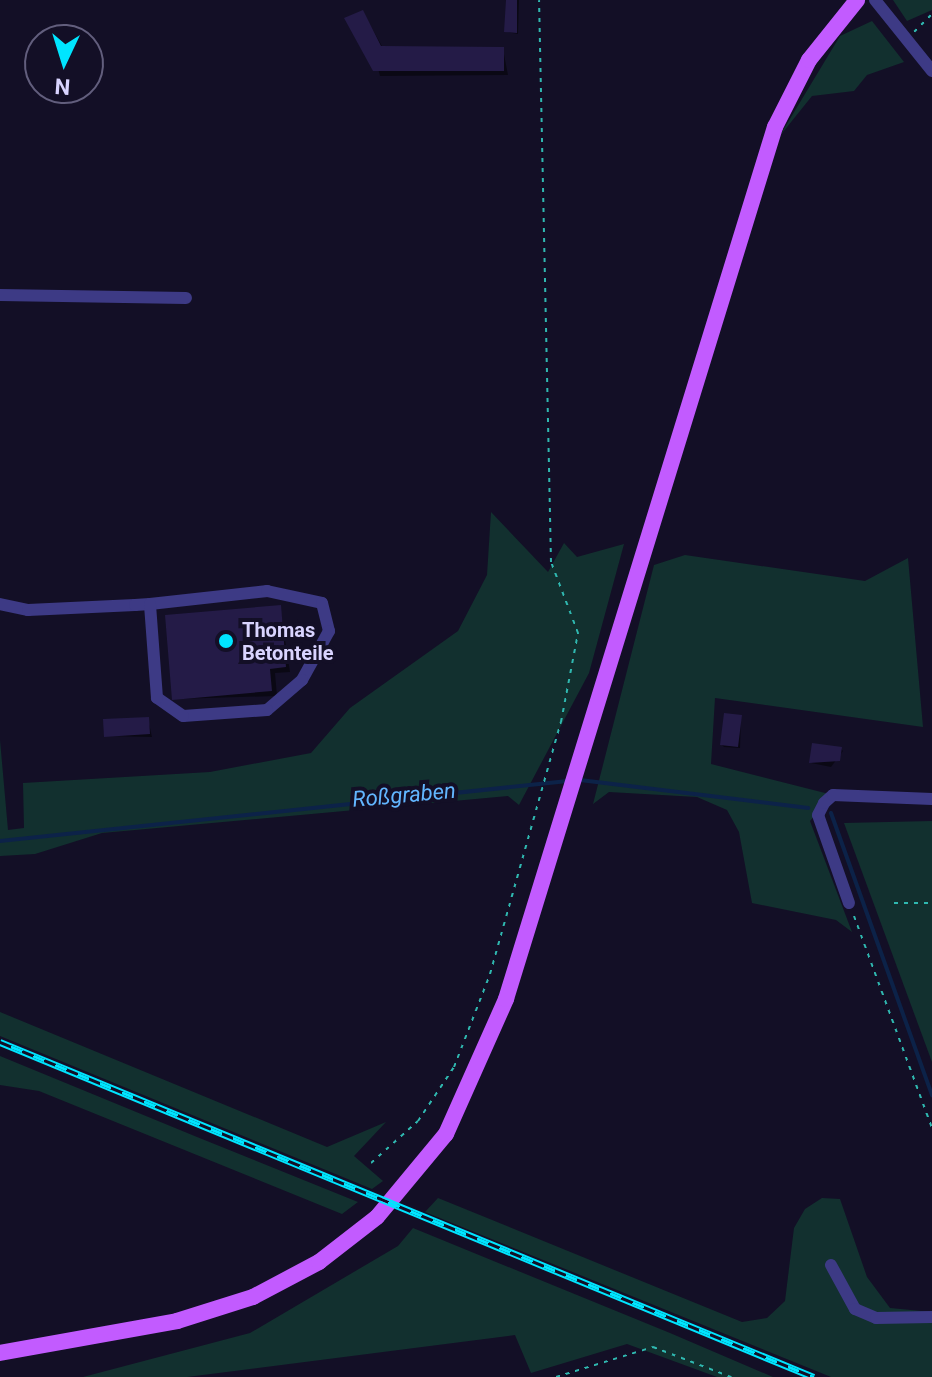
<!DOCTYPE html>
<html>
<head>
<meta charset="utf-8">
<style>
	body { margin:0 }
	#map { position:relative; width:932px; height:1377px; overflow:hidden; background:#130f26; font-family:Roboto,sans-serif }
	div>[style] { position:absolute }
	.green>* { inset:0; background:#12302f }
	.shadow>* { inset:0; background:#0007 }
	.stream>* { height:4px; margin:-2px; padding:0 2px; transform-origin:2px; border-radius:2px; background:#0c2248 }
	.building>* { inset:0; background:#241b47 }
	.path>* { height:2px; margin-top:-1px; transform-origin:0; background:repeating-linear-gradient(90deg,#2fb8b0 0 4px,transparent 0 10px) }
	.minor>* { height:12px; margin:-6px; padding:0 6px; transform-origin:6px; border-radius:6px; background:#3d3a85 }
	.major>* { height:16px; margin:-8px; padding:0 8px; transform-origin:8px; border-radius:8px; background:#c25bff }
	.rail>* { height:7px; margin-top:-3.5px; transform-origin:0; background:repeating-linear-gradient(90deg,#130f26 0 12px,#00e5ff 0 24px); box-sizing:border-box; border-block:2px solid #00e5ff }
	.dots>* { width:22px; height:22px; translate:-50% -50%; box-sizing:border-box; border:4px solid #130f26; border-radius:50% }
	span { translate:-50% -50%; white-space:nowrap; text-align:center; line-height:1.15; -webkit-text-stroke:8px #130f26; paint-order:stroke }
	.poi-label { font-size:20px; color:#d9d4ff; font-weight:700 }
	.left { translate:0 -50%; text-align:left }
	.water-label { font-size:22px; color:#62b6ff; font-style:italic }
	.north { position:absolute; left:24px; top:24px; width:80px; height:80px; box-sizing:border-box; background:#130f26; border:2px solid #625e7d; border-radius:50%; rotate:184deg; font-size:22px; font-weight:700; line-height:32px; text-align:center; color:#d9d4ff }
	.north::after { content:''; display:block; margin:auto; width:28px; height:36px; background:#00e5ff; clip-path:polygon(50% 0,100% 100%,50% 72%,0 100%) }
</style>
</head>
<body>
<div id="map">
	<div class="green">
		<i style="clip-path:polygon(893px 0,932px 0,932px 10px,907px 21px)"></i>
		<i style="clip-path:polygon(872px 21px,904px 62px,867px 75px,854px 91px,812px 96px,779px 137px,840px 36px)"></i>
		<i style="clip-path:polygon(491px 512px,548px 572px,564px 543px,577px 557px,624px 544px,589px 673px,519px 805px,508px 796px,102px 833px,35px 854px,0 856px,0 740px,8px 830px,24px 828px,23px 783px,210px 772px,311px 753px,350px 708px,458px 631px,487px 575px)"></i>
		<i style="clip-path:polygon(685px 555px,865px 581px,908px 558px,923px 727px,715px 698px,711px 764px,833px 795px,810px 821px,852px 932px,836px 920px,752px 903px,739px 832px,727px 810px,697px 797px,609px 792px,593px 804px,654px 565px)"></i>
		<i style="clip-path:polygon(932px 821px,932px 1062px,844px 823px)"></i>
		<i style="clip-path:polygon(0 1012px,327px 1147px,386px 1122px,354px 1156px,383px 1181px,372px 1189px,0 1036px)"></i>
		<i style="clip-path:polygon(0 1056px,197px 1137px,358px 1202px,342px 1214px,39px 1091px,0 1085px)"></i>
		<i style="clip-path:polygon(438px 1198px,742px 1322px,767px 1318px,785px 1301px,794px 1228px,805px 1209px,822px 1198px,840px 1199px,867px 1277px,890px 1308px,932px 1312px,932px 1377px,831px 1377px,425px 1212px)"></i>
		<i style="clip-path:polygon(413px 1228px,670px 1333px,773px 1377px,717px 1377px,627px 1344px,531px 1373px,515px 1335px,187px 1377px,83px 1377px,250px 1333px,398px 1246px)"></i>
	</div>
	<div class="shadow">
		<i style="clip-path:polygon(508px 0,519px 0,518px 34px,506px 32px)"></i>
		<i style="clip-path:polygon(363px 12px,383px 48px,503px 49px,508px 75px,380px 76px)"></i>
		<i style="clip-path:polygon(280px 607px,290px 672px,275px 673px,277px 696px,174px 699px)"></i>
		<i style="clip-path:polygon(741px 717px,740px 748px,724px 747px,722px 745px)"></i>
		<i style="clip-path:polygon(148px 719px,152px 737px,106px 736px)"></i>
		<i style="clip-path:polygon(843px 751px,831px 767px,811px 763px,841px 749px)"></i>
	</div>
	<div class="stream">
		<i style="left:580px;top:780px;width:230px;rotate:7deg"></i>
		<i style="left:831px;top:813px;width:300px;rotate:70.3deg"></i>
		<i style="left:0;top:841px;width:571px;rotate:-6.03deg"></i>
	</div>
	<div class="building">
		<i style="clip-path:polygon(506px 0,517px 0,517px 33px,504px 32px)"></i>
		<i style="clip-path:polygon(363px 10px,381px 46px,504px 47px,504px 71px,373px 71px,344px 18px)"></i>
		<i style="clip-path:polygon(281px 605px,286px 667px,270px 669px,272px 691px,172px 700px,165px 615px)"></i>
		<i style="clip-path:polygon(724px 713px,742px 715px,738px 747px,720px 745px)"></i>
		<i style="clip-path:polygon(149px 717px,150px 734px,104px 737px,103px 719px)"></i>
		<i style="clip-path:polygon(812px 743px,842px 747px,840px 761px,809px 763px)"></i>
	</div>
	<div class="path">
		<i style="left:914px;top:32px;width:25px;rotate:-45deg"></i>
		<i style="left:894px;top:903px;width:38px"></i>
		<i style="left:854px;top:916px;width:226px;rotate:69.8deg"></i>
		<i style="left:371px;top:1163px;width:63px;rotate:-41.8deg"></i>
		<i style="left:418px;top:1121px;width:65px;rotate:-56.3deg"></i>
		<i style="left:454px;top:1067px;width:100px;rotate:-68.8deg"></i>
		<i style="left:490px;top:974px;width:262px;rotate:-74.3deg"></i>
		<i style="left:561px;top:722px;width:91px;rotate:-79.2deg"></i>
		<i style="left:578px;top:633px;width:76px;rotate:-110.8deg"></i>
		<i style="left:551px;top:562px;width:562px;rotate:-91.22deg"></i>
		<i style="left:556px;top:1377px;width:102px;rotate:-17.2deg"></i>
		<i style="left:653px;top:1347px;width:84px;rotate:21deg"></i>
	</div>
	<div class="minor">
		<i style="left:875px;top:0;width:91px;rotate:51.2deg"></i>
		<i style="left:0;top:295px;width:186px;rotate:0.9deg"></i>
		<i style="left:0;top:604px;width:29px;rotate:12deg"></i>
		<i style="left:28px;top:610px;width:107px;rotate:-2.7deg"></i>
		<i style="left:135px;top:605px;width:15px;rotate:-4deg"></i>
		<i style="left:150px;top:604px;width:118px;rotate:-6.3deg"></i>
		<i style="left:267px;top:591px;width:56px;rotate:12.3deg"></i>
		<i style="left:322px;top:603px;width:29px;rotate:76deg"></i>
		<i style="left:329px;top:631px;width:56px;rotate:118.9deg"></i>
		<i style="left:302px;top:680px;width:46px;rotate:139.4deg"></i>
		<i style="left:267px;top:710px;width:84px;rotate:175.9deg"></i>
		<i style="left:183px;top:716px;width:32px;rotate:-145deg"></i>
		<i style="left:157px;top:698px;width:94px;rotate:-94.3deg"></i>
		<i style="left:849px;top:903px;width:93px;rotate:-109.4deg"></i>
		<i style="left:818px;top:815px;width:13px;rotate:-63deg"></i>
		<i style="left:824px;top:803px;width:12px;rotate:-42deg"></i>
		<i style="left:833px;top:795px;width:99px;rotate:2.3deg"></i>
		<i style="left:831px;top:1265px;width:50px;rotate:61.4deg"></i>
		<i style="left:855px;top:1309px;width:23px;rotate:23deg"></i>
		<i style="left:876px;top:1318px;width:56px;rotate:-1deg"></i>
	</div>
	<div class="major">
		<i style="left:0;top:1353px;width:180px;rotate:-10.2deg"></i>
		<i style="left:177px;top:1321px;width:80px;rotate:-17.5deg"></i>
		<i style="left:253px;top:1297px;width:75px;rotate:-27.9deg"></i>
		<i style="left:319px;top:1262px;width:73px;rotate:-37.8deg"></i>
		<i style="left:377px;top:1217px;width:108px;rotate:-50.3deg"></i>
		<i style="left:446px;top:1134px;width:148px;rotate:-66deg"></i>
		<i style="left:506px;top:999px;width:913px;rotate:-72.86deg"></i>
		<i style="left:775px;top:127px;width:75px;rotate:-63.1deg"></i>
		<i style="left:809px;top:60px;width:77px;rotate:-51.3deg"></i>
	</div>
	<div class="rail">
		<i style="left:0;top:1042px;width:880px;rotate:22.37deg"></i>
	</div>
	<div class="dots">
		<i style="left:226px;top:641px;background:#00e5ff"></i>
	</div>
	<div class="poi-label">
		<span class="left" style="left:242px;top:642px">Thomas<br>Betonteile</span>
	</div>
	<div class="water-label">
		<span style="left:404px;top:795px;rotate:-5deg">Roßgraben</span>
	</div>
	<div class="north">N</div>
</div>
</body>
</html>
